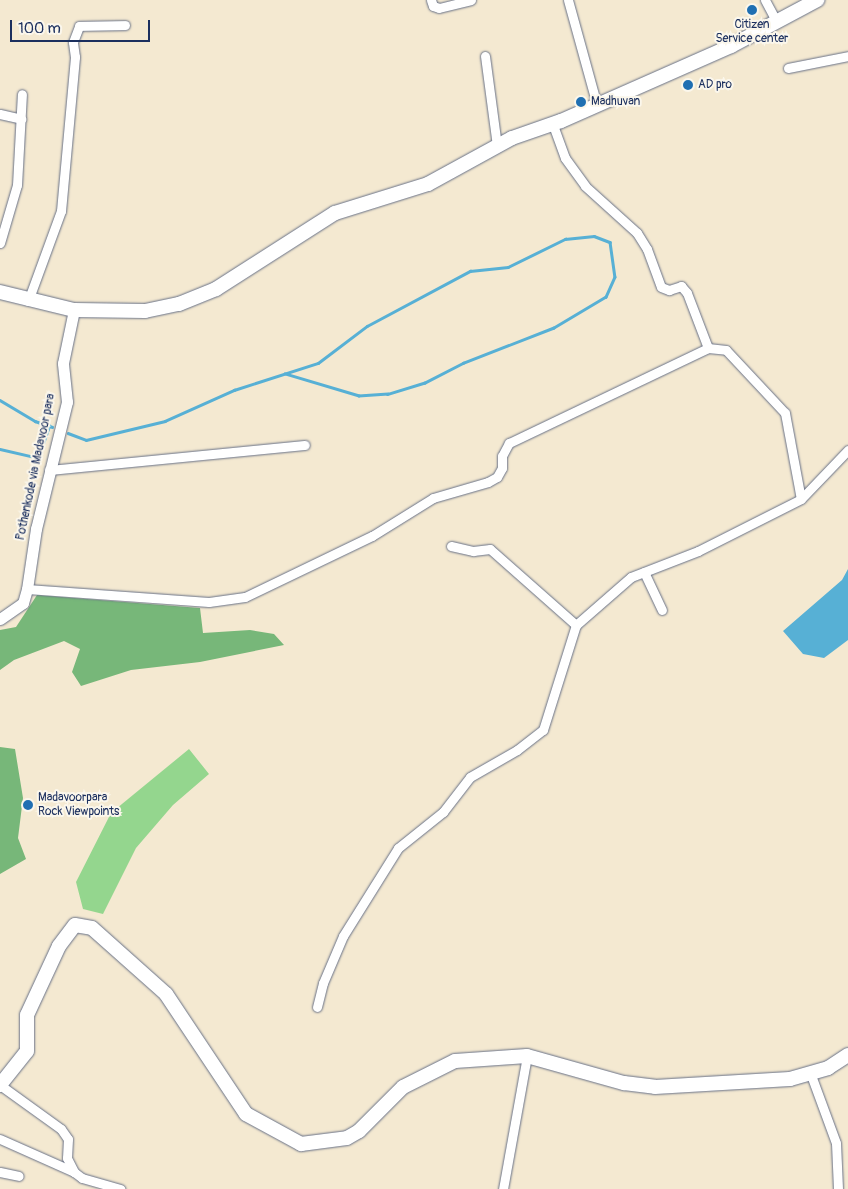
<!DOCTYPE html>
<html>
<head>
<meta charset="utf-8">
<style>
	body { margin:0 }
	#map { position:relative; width:848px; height:1189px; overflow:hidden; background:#f4e9d1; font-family:Pangolin,sans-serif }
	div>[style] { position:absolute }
	.green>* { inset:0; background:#94d68e }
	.forest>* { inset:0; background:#77b779 }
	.water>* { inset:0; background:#57b0d5 }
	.stream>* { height:2.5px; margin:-1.25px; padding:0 1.25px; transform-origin:1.25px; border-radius:1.25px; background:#57b0d5 }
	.roads { filter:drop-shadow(0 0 1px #677086) drop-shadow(0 0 1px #677086) }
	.minor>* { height:9px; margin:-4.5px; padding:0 4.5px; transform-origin:4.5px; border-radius:4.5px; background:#fff }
	.tertiary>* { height:11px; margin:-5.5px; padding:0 5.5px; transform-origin:5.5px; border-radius:5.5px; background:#fff }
	.secondary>* { height:14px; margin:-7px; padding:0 7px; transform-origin:7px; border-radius:7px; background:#fff }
	.dots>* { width:14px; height:14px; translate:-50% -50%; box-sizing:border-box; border:2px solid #fbf7ec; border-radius:50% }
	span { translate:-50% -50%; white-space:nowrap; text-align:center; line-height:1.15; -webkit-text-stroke:4px #fbf7ec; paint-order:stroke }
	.poi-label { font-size:12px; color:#1b2f5e }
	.left { translate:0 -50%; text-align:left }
	.street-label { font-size:12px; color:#1b2f5e }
	.scale { position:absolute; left:10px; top:20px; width:140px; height:22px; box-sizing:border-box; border:2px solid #1b2f5e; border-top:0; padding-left:6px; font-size:15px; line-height:18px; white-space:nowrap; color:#1b2f5e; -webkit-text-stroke:4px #fbf7ec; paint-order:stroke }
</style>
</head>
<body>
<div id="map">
	<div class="green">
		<i style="clip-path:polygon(189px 749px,209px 774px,173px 805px,136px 848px,103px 914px,83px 909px,76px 882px,111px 813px)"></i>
	</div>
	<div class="forest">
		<i style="clip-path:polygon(37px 595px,200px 608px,203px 633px,250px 630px,274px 634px,284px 645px,200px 662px,131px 670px,81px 686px,72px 672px,80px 649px,64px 641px,14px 660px,0 670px,0 630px,16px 627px)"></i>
		<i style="clip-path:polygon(0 747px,15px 749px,23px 798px,18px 838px,26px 859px,0 874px)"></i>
	</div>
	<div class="water">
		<i style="clip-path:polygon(848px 569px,848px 640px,824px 658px,803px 654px,783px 631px,842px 580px)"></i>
	</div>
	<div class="stream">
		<i style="left:0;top:400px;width:41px;rotate:31deg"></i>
		<i style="left:35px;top:421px;width:18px;rotate:19deg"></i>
		<i style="left:68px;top:433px;width:19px;rotate:21deg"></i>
		<i style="left:86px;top:440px;width:81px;rotate:-13.5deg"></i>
		<i style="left:165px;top:421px;width:76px;rotate:-24.2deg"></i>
		<i style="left:234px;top:390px;width:88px;rotate:-17.8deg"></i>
		<i style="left:318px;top:363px;width:61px;rotate:-37.1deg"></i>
		<i style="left:367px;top:326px;width:117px;rotate:-28.1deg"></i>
		<i style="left:470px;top:271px;width:38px;rotate:-6deg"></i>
		<i style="left:508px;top:267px;width:64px;rotate:-26.2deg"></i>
		<i style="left:565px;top:239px;width:29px;rotate:-6deg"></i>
		<i style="left:594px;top:236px;width:17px;rotate:21deg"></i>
		<i style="left:610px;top:242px;width:35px;rotate:82deg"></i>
		<i style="left:615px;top:277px;width:22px;rotate:114deg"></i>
		<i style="left:606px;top:297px;width:61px;rotate:149.2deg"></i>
		<i style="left:554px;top:328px;width:97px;rotate:158.7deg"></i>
		<i style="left:464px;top:363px;width:44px;rotate:152.9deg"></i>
		<i style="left:425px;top:383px;width:39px;rotate:163deg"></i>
		<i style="left:388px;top:394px;width:29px;rotate:176deg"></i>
		<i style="left:359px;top:396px;width:77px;rotate:-163.4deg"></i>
		<i style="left:0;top:449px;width:39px;rotate:13deg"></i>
		<i style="left:38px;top:458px;width:34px;rotate:-71deg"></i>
	</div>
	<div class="roads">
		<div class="minor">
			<i style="left:431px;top:0;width:6px;rotate:72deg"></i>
			<i style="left:433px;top:6px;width:6px;rotate:18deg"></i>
			<i style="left:439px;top:8px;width:33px;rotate:-14deg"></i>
			<i style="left:568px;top:0;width:109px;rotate:74.6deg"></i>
			<i style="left:765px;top:0;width:24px;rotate:62deg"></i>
			<i style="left:485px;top:56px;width:91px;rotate:82.4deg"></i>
			<i style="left:788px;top:68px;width:61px;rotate:-11.3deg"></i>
			<i style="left:0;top:114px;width:22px;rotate:13deg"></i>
			<i style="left:553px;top:125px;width:35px;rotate:70deg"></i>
			<i style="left:565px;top:158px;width:34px;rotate:54deg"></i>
			<i style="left:585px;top:186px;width:70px;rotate:42.1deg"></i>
			<i style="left:637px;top:233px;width:19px;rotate:58deg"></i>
			<i style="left:647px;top:249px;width:40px;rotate:69.8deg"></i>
			<i style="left:661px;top:287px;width:9px;rotate:21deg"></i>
			<i style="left:669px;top:290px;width:13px;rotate:-18deg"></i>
			<i style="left:681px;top:286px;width:9px;rotate:49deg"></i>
			<i style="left:687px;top:293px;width:59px;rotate:69.1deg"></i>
			<i style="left:708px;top:348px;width:18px;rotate:6deg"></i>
			<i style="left:726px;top:350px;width:86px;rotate:46.9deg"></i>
			<i style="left:785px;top:413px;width:87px;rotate:79.5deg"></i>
			<i style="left:0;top:243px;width:60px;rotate:-73.7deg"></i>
			<i style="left:17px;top:185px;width:91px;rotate:-86.9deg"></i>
			<i style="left:28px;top:301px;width:96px;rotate:-69.9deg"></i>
			<i style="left:61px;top:211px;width:155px;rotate:-84.8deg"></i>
			<i style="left:75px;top:57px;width:15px;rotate:-98deg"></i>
			<i style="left:73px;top:42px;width:17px;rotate:-69deg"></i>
			<i style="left:79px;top:26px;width:46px;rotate:-1.2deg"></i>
			<i style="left:49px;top:470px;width:257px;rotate:-5.6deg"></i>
			<i style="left:451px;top:546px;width:23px;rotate:13deg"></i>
			<i style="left:473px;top:551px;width:17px;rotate:-7deg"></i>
			<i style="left:490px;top:549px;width:115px;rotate:41.5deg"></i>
			<i style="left:644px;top:572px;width:42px;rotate:64.7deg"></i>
			<i style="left:27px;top:589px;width:182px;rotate:4.1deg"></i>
			<i style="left:209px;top:602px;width:36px;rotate:-8deg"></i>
			<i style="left:245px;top:597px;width:141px;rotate:-25.7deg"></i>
			<i style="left:372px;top:536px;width:72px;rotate:-31.9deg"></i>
			<i style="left:433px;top:498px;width:57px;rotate:-16.2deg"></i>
			<i style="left:488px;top:482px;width:10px;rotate:-29deg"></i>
			<i style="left:497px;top:477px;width:10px;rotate:-61deg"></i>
			<i style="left:502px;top:468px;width:12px;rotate:-90deg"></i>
			<i style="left:502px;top:456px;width:15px;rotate:-62deg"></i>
			<i style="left:509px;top:443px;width:221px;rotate:-25.5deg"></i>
			<i style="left:317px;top:1007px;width:25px;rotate:-76deg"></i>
			<i style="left:323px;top:983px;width:51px;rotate:-66.9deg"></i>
			<i style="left:343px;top:936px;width:104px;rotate:-58deg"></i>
			<i style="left:398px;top:848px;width:58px;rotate:-38.7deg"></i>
			<i style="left:443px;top:812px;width:44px;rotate:-52.4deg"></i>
			<i style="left:470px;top:777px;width:54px;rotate:-29.9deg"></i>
			<i style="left:517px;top:750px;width:33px;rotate:-38deg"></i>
			<i style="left:543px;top:730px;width:110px;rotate:-72.6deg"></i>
			<i style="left:576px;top:625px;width:73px;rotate:-41.1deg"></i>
			<i style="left:631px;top:577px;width:72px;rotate:-21.2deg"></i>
			<i style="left:698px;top:551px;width:115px;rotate:-26.8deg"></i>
			<i style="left:801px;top:499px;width:68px;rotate:-46.2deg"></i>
			<i style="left:811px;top:1075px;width:72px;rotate:69.8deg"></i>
			<i style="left:836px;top:1143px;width:46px;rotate:87.5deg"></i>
			<i style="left:0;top:1085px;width:75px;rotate:35.8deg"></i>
			<i style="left:61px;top:1129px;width:12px;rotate:55deg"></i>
			<i style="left:68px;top:1139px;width:19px;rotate:93deg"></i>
			<i style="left:67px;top:1158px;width:16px;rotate:63deg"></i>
			<i style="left:74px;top:1172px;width:10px;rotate:37deg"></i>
			<i style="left:82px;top:1178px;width:40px;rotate:16deg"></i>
			<i style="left:0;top:1139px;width:81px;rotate:24deg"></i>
			<i style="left:0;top:1172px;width:19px;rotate:12deg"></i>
			<i style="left:503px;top:1189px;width:135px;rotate:-79.8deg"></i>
		</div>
		<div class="tertiary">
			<i style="left:0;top:619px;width:28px;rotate:-35deg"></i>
			<i style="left:23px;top:603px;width:15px;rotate:-74deg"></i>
			<i style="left:27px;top:589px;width:61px;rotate:-81.5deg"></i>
			<i style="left:36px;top:529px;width:131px;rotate:-76.3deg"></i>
			<i style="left:67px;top:402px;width:39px;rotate:-96deg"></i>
			<i style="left:63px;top:363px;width:54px;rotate:-78.3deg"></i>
		</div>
		<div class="secondary">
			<i style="left:0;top:292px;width:76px;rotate:13.7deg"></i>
			<i style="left:74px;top:310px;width:71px;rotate:0.8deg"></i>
			<i style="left:145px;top:311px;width:35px;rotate:-12deg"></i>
			<i style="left:179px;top:304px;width:40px;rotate:-22deg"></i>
			<i style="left:216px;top:289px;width:141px;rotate:-32.6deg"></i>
			<i style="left:335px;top:213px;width:97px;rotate:-17.3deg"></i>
			<i style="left:428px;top:184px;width:96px;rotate:-28.7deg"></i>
			<i style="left:512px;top:138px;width:52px;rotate:-19.1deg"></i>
			<i style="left:561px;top:121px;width:186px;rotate:-23.8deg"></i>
			<i style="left:731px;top:46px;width:98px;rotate:-28.1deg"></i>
			<i style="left:0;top:1085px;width:43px;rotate:-51.5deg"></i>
			<i style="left:27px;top:1051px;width:36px;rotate:-90deg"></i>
			<i style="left:27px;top:1015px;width:76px;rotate:-65.1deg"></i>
			<i style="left:59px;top:946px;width:26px;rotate:-53deg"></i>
			<i style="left:75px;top:925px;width:17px;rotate:10deg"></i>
			<i style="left:92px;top:928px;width:99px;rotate:41.7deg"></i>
			<i style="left:166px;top:994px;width:144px;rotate:56.3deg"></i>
			<i style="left:246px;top:1114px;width:63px;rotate:28.6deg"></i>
			<i style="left:301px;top:1144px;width:46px;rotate:-7.4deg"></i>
			<i style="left:347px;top:1138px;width:14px;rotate:-30deg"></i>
			<i style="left:359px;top:1131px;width:62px;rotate:-45deg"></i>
			<i style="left:403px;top:1087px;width:58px;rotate:-26.6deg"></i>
			<i style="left:455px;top:1061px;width:72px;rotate:-4deg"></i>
			<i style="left:527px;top:1056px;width:101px;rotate:15.6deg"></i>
			<i style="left:624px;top:1083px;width:31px;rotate:7deg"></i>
			<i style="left:655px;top:1087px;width:135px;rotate:-3.4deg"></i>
			<i style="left:790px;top:1079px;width:40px;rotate:-16deg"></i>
			<i style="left:828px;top:1068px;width:24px;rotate:-33deg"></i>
		</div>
	</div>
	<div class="dots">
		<i style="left:752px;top:10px;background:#1f6fb2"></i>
		<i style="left:688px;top:85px;background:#1f6fb2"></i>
		<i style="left:581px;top:102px;background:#1f6fb2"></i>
		<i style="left:28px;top:805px;background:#1f6fb2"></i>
	</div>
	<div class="poi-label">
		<span style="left:752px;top:32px">Citizen<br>Service center</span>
		<span class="left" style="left:698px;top:85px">AD pro</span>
		<span class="left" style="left:591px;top:102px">Madhuvan</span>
		<span class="left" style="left:38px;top:805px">Madavoorpara<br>Rock Viewpoints</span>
	</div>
	<div class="street-label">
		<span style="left:36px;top:467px;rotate:-78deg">Pothenkode via Madavoor para</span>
	</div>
	<div class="scale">100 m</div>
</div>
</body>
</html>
